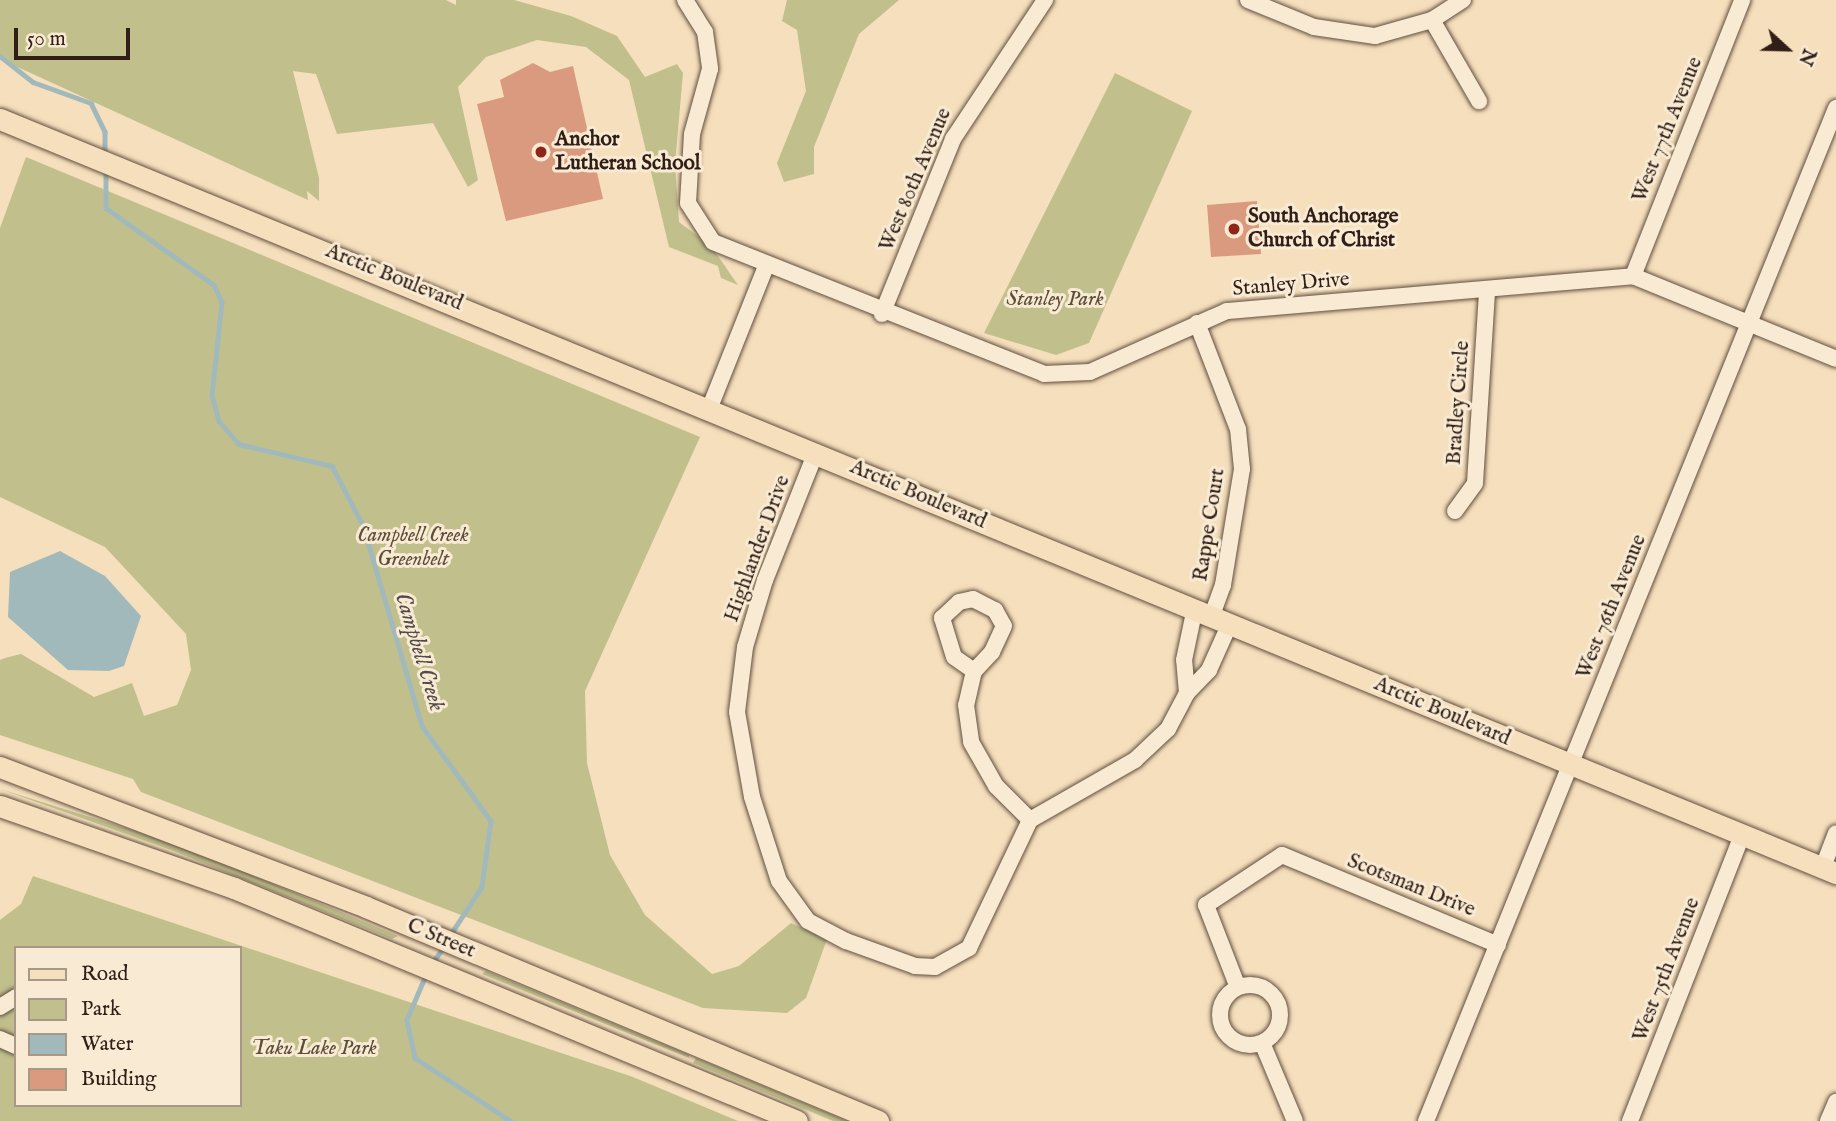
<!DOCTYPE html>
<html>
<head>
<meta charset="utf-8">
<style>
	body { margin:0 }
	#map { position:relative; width:1836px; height:1121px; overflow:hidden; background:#f5dfbc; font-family:"IM FELL English",serif }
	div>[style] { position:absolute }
	.green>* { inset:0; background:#c1c08d }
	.water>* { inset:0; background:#a2b9bc }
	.stream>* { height:4.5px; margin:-2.25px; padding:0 2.25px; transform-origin:2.25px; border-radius:2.25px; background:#a2b9bc }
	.building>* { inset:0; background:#da9a7f }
	.roads { filter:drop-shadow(0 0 2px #614e40) drop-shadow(0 0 2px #614e40) }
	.minor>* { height:16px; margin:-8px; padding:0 8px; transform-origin:8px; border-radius:8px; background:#f8ead3 }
	.minor>.ring { margin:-8px; padding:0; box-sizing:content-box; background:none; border:16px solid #f8ead3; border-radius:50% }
	.major>* { height:21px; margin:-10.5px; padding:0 10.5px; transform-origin:10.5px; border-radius:10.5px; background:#f5dfbc }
	.dots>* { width:19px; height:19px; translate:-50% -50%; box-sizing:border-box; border:4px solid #f8ead3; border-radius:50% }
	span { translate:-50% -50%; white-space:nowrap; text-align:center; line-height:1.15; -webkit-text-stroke:6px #f8ead3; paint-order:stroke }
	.street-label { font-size:21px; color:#301e17 }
	.poi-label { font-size:21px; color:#301e17; font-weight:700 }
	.left { translate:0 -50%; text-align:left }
	.park-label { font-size:21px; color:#5c4f3a; font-style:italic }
	.water-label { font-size:23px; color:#524c49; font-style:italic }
	.legend { position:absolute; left:14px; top:946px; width:228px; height:161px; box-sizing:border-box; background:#f8ead3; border:2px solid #a89888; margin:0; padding:9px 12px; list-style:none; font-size:21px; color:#301e17 }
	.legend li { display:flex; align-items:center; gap:14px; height:35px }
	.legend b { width:35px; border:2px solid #a89888 }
	.north { position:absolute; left:1752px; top:14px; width:70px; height:70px; -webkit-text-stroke:5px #f8ead3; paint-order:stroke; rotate:112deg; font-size:19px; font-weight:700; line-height:28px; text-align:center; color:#301e17 }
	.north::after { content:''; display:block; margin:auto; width:24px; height:32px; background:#301e17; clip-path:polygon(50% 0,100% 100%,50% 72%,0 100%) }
	.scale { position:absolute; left:14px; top:28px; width:116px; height:32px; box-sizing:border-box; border:4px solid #301e17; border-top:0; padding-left:9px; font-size:21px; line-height:24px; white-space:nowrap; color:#301e17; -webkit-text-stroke:5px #f8ead3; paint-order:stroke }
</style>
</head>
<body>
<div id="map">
	<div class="green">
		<i style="clip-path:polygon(0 0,446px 0,456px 5px,456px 0,514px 0,571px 16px,617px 36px,645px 77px,677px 64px,683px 73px,675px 164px,679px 222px,711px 246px,738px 285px,721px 278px,718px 266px,669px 247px,629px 80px,586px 47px,537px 40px,486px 57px,458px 87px,478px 180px,468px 187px,433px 123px,337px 134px,316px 74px,293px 71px,319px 178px,319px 201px,307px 191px,308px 200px,0 59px)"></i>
		<i style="clip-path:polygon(787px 0,899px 0,859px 34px,814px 147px,814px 174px,784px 182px,777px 163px,806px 91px,797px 30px,782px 21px)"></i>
		<i style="clip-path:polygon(1115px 73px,1192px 111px,1089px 343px,1056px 355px,984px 333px)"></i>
		<i style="clip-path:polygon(26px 157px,700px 437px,585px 691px,587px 763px,610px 855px,645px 915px,712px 974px,739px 966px,791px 923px,827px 939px,806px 998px,787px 1013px,703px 1008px,141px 792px,133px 779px,0 735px,0 660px,5px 658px,21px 654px,94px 697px,132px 683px,144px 716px,177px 705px,191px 670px,186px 634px,105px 547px,0 497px,0 228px)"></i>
		<i style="clip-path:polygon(0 789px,180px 845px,398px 936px,392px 939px,171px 850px)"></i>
		<i style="clip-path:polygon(evenodd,33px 876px,633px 1077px,738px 1121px,0 1121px,0 920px,21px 904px,33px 876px,16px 948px,240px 948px,240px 1105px,16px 1105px,16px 948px)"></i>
		<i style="clip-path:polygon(486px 971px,689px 1055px,689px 1058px,482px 974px)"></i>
		<i style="clip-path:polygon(696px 1058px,847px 1121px,833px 1121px,693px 1063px)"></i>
	</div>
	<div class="water">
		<i style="clip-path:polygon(60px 551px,105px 576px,141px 616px,124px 666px,109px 671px,68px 670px,8px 617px,10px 572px)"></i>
	</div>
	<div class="stream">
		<i style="left:0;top:56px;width:42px;rotate:38.2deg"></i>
		<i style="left:33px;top:82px;width:62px;rotate:19.9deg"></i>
		<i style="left:91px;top:103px;width:32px;rotate:64deg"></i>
		<i style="left:105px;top:132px;width:23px;rotate:90deg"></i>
		<i style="left:106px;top:171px;width:37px;rotate:90deg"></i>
		<i style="left:106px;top:208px;width:133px;rotate:35.5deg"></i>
		<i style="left:214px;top:285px;width:19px;rotate:65deg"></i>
		<i style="left:222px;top:302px;width:94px;rotate:96.1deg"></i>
		<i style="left:212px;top:395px;width:27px;rotate:75deg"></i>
		<i style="left:219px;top:421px;width:30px;rotate:49deg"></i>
		<i style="left:239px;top:444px;width:96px;rotate:13.3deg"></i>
		<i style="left:332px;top:466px;width:67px;rotate:62.3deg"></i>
		<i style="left:363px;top:525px;width:209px;rotate:73.6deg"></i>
		<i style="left:422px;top:726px;width:117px;rotate:54deg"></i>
		<i style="left:491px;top:821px;width:67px;rotate:97.8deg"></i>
		<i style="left:482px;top:887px;width:59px;rotate:123.1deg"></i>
		<i style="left:433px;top:962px;width:19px;rotate:-55deg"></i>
		<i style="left:427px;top:973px;width:51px;rotate:113.1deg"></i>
		<i style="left:407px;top:1020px;width:39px;rotate:78deg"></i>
		<i style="left:415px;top:1058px;width:115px;rotate:33.3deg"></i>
	</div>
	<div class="building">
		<i style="clip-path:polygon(533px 63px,550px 72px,573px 66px,603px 199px,506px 221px,477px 104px,504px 97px,500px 80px)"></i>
		<i style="clip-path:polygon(1257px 201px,1261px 254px,1211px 257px,1207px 205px)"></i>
	</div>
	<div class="roads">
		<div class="minor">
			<i style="left:685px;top:0;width:38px;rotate:58deg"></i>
			<i style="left:705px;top:32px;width:37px;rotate:82deg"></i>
			<i style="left:710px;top:69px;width:67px;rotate:105.5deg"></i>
			<i style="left:692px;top:134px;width:69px;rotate:93.3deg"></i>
			<i style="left:688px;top:203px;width:46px;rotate:57.3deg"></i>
			<i style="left:713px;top:242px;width:356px;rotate:21.7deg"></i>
			<i style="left:1044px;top:374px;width:46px;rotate:-2.5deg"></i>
			<i style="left:1090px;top:372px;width:150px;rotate:-24deg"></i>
			<i style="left:1227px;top:311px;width:408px;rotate:-4.9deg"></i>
			<i style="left:1633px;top:276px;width:219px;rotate:22.2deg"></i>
			<i style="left:1248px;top:0;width:71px;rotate:22.2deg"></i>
			<i style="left:1314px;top:27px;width:62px;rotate:8.4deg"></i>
			<i style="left:1375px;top:36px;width:59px;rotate:-15.7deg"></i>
			<i style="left:1432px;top:20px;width:37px;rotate:-33deg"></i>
			<i style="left:1432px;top:20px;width:94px;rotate:59.9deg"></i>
			<i style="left:1633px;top:276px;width:297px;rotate:-68.4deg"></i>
			<i style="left:882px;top:314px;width:189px;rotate:-67.9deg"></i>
			<i style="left:953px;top:139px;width:167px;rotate:-56.5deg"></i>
			<i style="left:1197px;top:323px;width:114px;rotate:68.9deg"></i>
			<i style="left:1238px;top:429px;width:40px;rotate:84.3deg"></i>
			<i style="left:1242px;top:469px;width:118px;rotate:99.3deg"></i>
			<i style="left:1223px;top:585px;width:32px;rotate:110deg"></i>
			<i style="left:710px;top:407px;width:152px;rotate:-68.3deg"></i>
			<i style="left:816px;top:452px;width:138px;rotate:111.7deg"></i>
			<i style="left:765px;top:580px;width:70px;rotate:106.6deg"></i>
			<i style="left:745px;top:647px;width:65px;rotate:97deg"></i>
			<i style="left:737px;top:712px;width:86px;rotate:80deg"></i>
			<i style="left:752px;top:797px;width:88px;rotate:72.2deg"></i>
			<i style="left:779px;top:881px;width:49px;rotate:54.1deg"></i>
			<i style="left:808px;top:921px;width:43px;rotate:27.8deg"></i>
			<i style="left:846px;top:941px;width:73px;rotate:19.9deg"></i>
			<i style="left:915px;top:966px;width:20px;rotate:3deg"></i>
			<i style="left:935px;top:967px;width:39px;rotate:-29deg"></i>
			<i style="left:969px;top:948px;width:142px;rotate:-64.5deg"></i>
			<i style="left:1030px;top:820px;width:121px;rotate:-29.7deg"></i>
			<i style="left:1135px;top:760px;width:45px;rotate:-43.2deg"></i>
			<i style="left:1168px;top:729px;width:41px;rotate:-62.2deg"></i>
			<i style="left:1187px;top:693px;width:32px;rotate:-46deg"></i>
			<i style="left:1209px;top:670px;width:51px;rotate:-65.9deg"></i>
			<i style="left:1455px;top:511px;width:34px;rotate:-54deg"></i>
			<i style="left:1475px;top:483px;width:192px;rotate:-86.4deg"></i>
			<i style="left:974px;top:671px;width:24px;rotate:-145deg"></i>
			<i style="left:954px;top:657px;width:41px;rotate:-107.1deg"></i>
			<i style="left:942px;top:618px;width:23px;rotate:-43deg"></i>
			<i style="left:959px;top:602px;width:14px;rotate:-12deg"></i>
			<i style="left:973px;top:599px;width:25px;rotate:27deg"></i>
			<i style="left:995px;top:610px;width:18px;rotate:61deg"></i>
			<i style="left:1004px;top:626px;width:29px;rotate:115deg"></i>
			<i style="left:992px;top:652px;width:26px;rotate:133deg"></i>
			<i style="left:974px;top:671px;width:35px;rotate:103deg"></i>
			<i style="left:966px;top:705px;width:37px;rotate:82deg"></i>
			<i style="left:971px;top:742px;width:51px;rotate:60.4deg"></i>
			<i style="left:996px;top:786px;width:48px;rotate:45deg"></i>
			<i style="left:1187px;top:693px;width:33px;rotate:-95deg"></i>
			<i style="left:1184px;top:660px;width:53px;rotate:-78.1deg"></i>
			<i style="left:1823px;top:867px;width:36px;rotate:-69deg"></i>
			<i style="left:1237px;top:985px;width:86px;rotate:-111.2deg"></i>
			<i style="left:1206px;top:905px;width:91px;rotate:-33.3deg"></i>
			<i style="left:1282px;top:855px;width:234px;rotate:22.6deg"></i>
			<i class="ring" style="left:1220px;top:985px;width:44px;height:44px"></i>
			<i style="left:0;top:1007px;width:19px;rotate:-32deg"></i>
			<i style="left:0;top:1039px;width:17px;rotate:24deg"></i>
			<i style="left:1263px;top:1045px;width:82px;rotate:67.2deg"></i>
			<i style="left:1426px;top:1121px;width:1093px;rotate:-67.96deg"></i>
			<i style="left:1630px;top:1121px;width:307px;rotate:-68.6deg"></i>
			<i style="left:1828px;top:1121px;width:21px;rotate:-67deg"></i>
		</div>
		<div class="major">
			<i style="left:0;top:119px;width:1985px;rotate:22.33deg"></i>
			<i style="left:0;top:767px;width:392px;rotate:20.9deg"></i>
			<i style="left:366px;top:907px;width:555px;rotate:22.68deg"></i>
			<i style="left:0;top:806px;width:248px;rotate:19.3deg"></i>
			<i style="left:234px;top:888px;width:609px;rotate:22.48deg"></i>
		</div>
	</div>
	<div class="dots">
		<i style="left:541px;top:152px;background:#8f2418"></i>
		<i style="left:1234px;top:229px;background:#8f2418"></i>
	</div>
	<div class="street-label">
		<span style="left:1668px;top:130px;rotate:-68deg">West 77th Avenue</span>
		<span style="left:916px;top:180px;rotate:-67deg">West 80th Avenue</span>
		<span style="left:394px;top:278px;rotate:22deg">Arctic Boulevard</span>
		<span style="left:1291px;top:285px;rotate:-5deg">Stanley Drive</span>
		<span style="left:1459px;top:403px;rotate:-86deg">Bradley Circle</span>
		<span style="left:918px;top:495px;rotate:23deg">Arctic Boulevard</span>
		<span style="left:1210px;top:525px;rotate:-81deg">Rappe Court</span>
		<span style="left:758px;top:549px;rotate:-70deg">Highlander Drive</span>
		<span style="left:1612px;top:607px;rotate:-68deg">West 76th Avenue</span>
		<span style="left:1442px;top:712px;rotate:23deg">Arctic Boulevard</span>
		<span style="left:1411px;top:886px;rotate:22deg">Scotsman Drive</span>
		<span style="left:441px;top:939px;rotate:23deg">C Street</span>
		<span style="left:1667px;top:970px;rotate:-69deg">West 75th Avenue</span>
	</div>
	<div class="poi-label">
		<span class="left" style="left:555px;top:152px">Anchor<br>Lutheran School</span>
		<span class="left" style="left:1248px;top:229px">South Anchorage<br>Church of Christ</span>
	</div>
	<div class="park-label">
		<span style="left:1055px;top:300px">Stanley Park</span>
		<span style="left:413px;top:548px">Campbell Creek<br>Greenbelt</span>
		<span style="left:314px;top:1049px">Taku Lake Park</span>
	</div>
	<div class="water-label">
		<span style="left:419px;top:652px;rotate:73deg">Campbell Creek</span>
	</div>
	<ul class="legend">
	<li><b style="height:9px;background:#f5dfbc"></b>Road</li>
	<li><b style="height:19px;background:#c1c08d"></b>Park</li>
	<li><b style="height:19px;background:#a2b9bc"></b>Water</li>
	<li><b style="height:19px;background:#da9a7f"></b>Building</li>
	</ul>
	<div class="north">N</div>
	<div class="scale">50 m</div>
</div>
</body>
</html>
